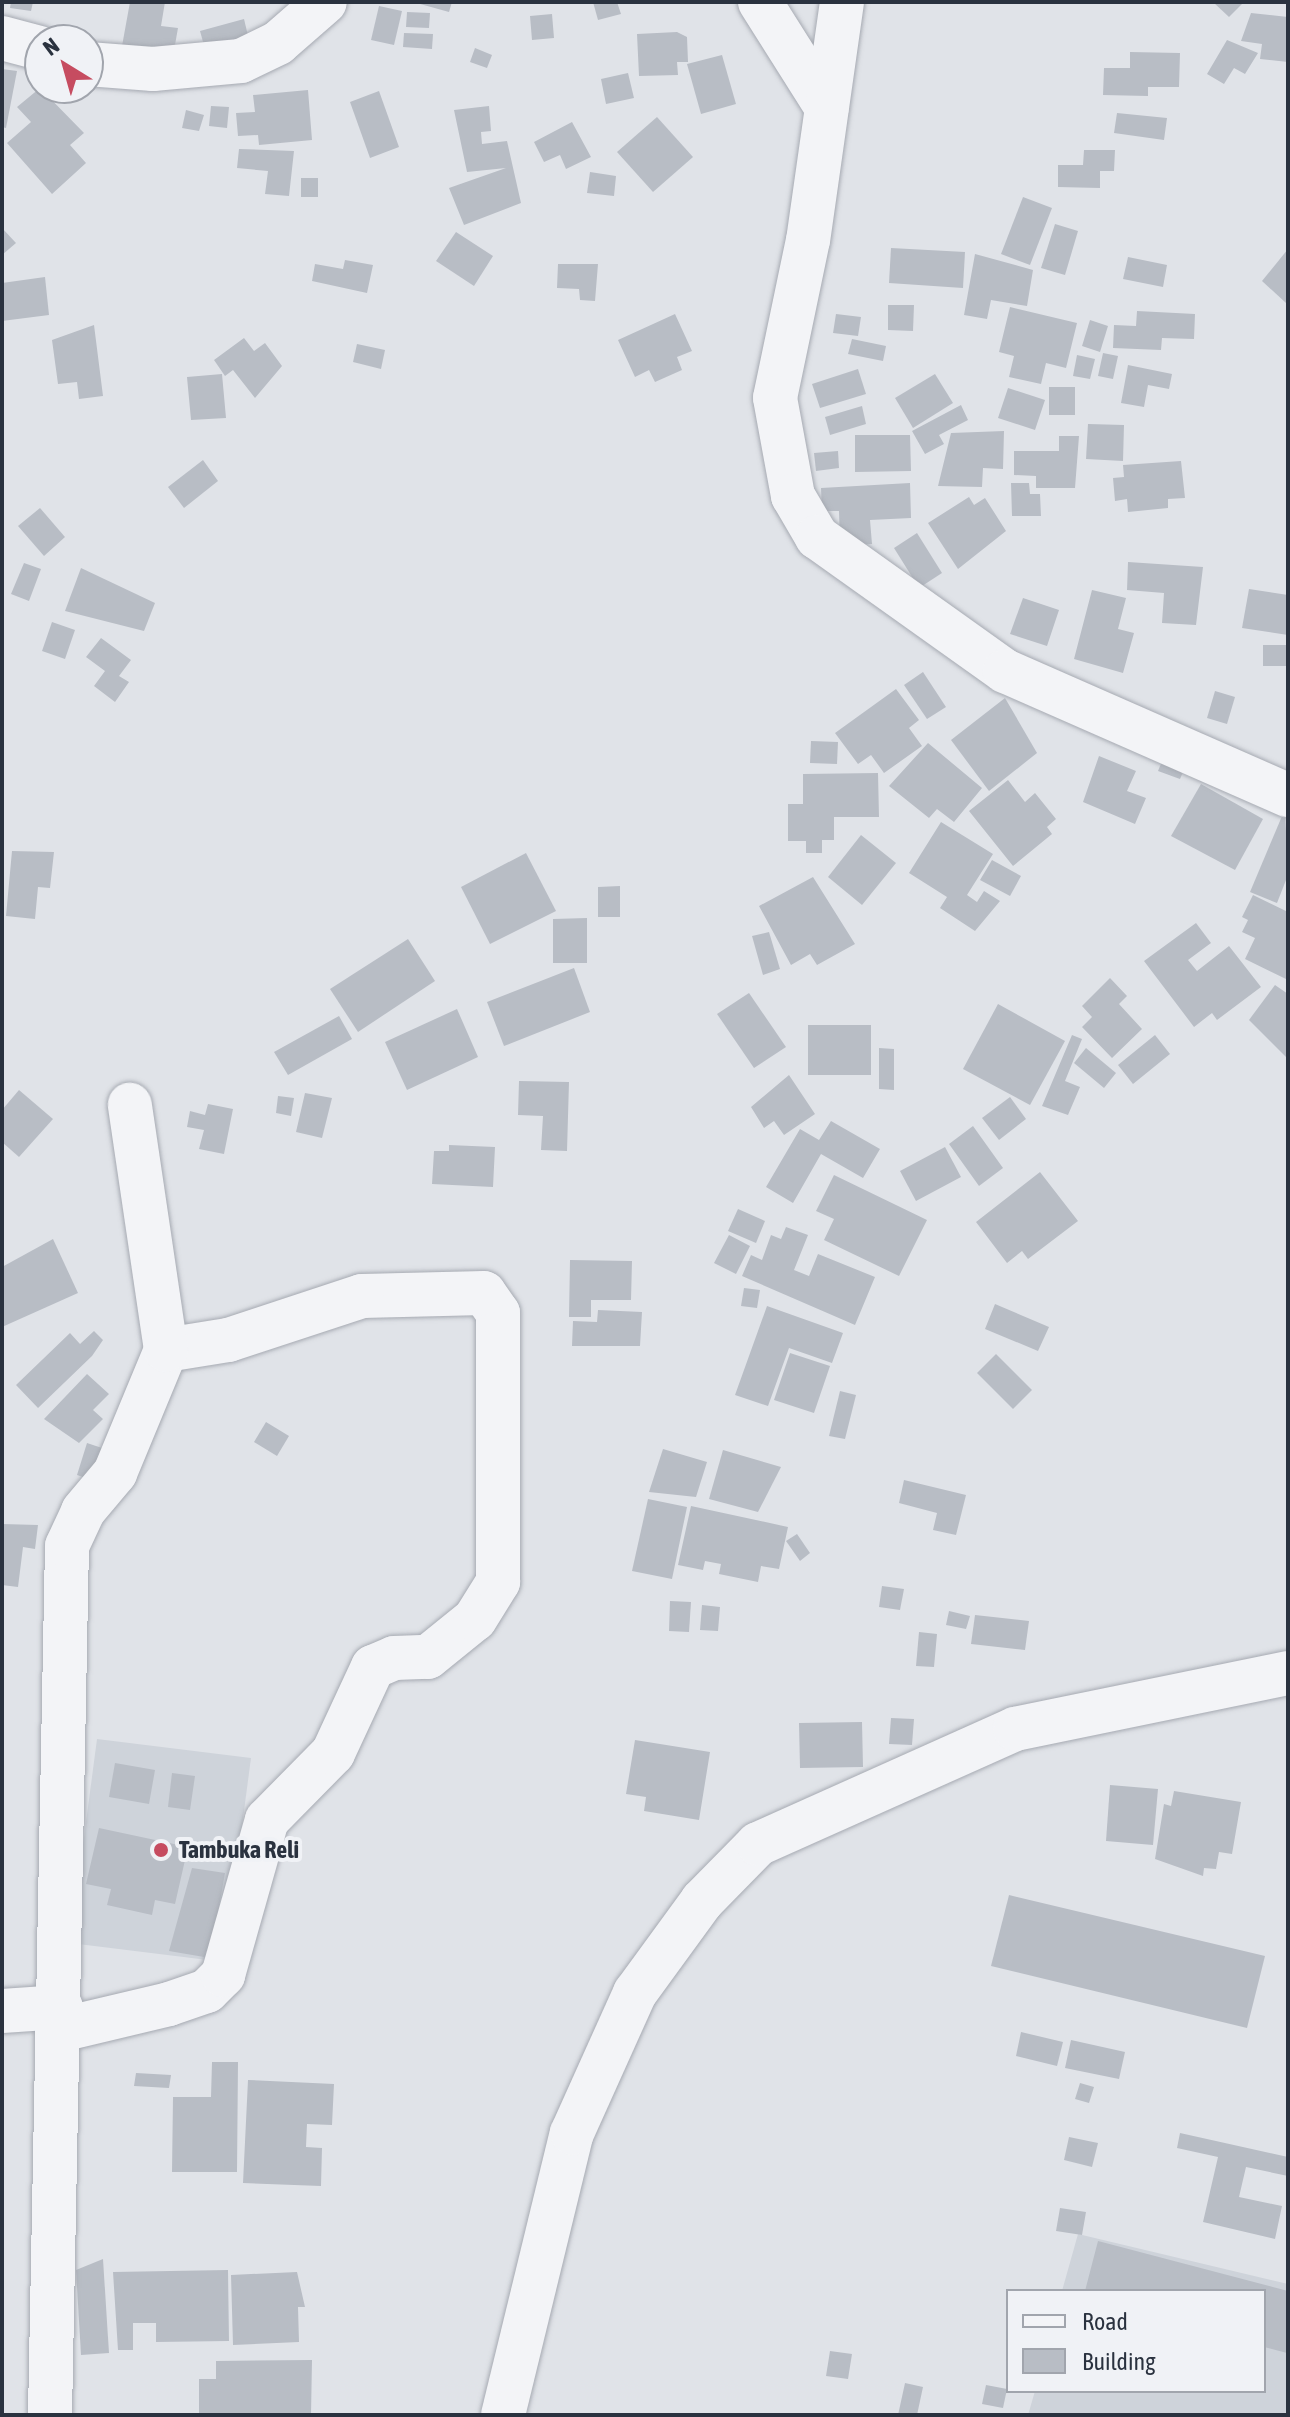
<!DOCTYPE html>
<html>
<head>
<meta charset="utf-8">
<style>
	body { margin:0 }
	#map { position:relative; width:1290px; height:2417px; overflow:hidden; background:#e0e3e8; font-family:"Asap Condensed",sans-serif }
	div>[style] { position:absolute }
	.built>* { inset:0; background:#ced3da }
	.building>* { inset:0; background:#b8bdc5 }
	.roads { filter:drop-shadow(0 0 2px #a6aab2) drop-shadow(0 0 2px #a6aab2) }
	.street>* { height:44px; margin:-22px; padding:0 22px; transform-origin:22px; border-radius:22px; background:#f3f4f7 }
	.dots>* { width:22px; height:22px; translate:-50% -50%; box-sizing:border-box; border:4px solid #f0f2f6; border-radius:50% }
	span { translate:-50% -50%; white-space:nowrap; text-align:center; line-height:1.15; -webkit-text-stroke:8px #f0f2f6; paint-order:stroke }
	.poi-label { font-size:24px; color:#2a323f; font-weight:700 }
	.left { translate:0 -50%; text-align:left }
	.frame { position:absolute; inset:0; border:4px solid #2a323f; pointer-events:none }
	.legend { position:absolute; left:1006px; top:2289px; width:260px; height:104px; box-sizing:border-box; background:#f0f2f6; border:2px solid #a1a5ad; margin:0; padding:10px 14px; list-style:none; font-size:24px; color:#2a323f }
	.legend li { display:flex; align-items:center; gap:16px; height:40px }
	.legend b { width:40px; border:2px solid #a1a5ad }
	.north { position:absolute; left:24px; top:24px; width:80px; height:80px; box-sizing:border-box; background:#f0f2f6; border:2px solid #a1a5ad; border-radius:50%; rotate:323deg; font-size:22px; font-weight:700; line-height:32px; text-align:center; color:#2a323f }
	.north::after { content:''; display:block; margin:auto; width:28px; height:36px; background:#c64c60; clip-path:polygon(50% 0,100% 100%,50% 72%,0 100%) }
</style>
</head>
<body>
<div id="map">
	<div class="built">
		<i style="clip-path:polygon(97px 1739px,251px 1758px,224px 1962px,70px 1943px)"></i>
		<i style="clip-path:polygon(1078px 2234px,1288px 2284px,1288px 2415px,1028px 2415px,1035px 2391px,1264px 2391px,1264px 2291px,1062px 2291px)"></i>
	</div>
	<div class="building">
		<i style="clip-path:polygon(11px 2px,33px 2px,31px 11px,10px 8px)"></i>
		<i style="clip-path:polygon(130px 2px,165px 2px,161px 26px,178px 28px,173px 56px,122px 46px)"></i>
		<i style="clip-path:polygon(413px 2px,452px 2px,449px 12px)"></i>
		<i style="clip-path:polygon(593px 2px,617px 2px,621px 14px,598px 20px)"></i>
		<i style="clip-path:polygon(1213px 2px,1244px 2px,1229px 17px)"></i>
		<i style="clip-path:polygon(379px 6px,402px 11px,394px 45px,371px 40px)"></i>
		<i style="clip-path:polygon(407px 12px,430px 13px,429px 28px,406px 27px)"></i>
		<i style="clip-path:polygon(1251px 13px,1288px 17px,1288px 62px,1260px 59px,1262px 44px,1241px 41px)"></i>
		<i style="clip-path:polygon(552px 14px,554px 38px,532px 40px,530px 16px)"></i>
		<i style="clip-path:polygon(244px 19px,250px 44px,207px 56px,200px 31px)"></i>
		<i style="clip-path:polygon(677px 32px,687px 37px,688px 62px,677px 62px,678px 75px,639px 76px,637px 34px)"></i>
		<i style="clip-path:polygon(404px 33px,433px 34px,432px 49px,403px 47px)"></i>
		<i style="clip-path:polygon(1227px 40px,1258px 53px,1245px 74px,1234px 68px,1224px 84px,1207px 74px)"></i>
		<i style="clip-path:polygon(475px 48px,492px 55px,487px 68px,470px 62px)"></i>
		<i style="clip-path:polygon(1130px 52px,1180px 53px,1179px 87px,1148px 87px,1148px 96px,1103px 95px,1104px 68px,1130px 68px)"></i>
		<i style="clip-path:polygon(722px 55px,736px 104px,701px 114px,687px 64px)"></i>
		<i style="clip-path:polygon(2px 69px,17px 71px,6px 128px,2px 127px)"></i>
		<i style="clip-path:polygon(628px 73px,634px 98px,606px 104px,601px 79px)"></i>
		<i style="clip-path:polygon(40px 88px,84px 133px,70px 145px,86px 163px,52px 194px,7px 143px,31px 122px,17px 107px)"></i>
		<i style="clip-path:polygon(308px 90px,312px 140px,259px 145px,258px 135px,238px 136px,236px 113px,255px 112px,253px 95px)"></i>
		<i style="clip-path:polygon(379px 91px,399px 147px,370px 158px,350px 102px)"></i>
		<i style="clip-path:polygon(211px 106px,229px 107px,227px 128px,209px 126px)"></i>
		<i style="clip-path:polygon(489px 106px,491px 131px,481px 132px,482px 144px,507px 141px,521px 203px,464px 225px,449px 188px,506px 168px,467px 172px,454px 110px)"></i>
		<i style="clip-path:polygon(186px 110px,204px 115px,199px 131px,182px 128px)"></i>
		<i style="clip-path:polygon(1117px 113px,1167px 118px,1164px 140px,1114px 133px)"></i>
		<i style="clip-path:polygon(657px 117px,693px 157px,653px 192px,617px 152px)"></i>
		<i style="clip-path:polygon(572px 122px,591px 157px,566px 169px,560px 155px,544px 162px,534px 142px)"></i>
		<i style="clip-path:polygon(239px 149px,294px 151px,289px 196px,265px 194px,268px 171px,237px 168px)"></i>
		<i style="clip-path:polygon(1084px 150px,1115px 150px,1114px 171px,1100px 171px,1100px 188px,1058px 187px,1058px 165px,1083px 165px)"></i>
		<i style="clip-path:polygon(590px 172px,616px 176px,614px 196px,587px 193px)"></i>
		<i style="clip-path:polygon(301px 178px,318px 178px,318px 197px,301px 197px)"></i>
		<i style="clip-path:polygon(1023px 197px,1052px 208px,1030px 265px,1001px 254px)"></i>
		<i style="clip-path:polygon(1055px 224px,1078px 231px,1065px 275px,1041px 268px)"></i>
		<i style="clip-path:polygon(2px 228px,16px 243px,2px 255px)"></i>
		<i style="clip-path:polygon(456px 232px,493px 256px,474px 286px,436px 261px)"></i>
		<i style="clip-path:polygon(891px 248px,965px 252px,963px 288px,889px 283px)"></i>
		<i style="clip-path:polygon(1288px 249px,1288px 300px,1286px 303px,1262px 281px)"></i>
		<i style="clip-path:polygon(975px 254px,1033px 270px,1027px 306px,991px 300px,987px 319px,964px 315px)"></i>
		<i style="clip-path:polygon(1128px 257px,1167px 265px,1163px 287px,1123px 279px)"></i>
		<i style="clip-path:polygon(345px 260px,373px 265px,367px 293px,312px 281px,315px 264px,343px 269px)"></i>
		<i style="clip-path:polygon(558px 264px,598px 264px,595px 301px,580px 300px,579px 289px,557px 288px)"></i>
		<i style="clip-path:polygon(45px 277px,49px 315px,2px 321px,2px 283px)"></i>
		<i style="clip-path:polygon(888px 305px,914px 305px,913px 331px,888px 330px)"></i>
		<i style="clip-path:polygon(1010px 307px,1077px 323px,1066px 368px,1046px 363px,1041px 384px,1009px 377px,1014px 356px,999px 352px)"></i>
		<i style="clip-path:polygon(1137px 311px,1195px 314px,1194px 339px,1162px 338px,1161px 350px,1113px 348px,1114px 325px,1136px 326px)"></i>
		<i style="clip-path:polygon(675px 314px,692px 351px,677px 357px,682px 370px,655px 382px,649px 370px,635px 377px,618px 340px)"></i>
		<i style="clip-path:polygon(836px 314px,861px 317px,858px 336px,833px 333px)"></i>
		<i style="clip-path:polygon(1090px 320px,1108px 326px,1100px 352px,1082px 346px)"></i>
		<i style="clip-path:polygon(94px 325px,103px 396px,79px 399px,77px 382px,58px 384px,52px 340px)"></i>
		<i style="clip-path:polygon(244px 338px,254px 351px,265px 343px,282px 366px,255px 398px,233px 370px,225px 376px,214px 360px)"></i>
		<i style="clip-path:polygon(852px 339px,886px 346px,883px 361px,848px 354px)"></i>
		<i style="clip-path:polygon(357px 344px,385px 350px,381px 369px,353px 362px)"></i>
		<i style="clip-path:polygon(1103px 353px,1118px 356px,1113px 379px,1098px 376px)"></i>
		<i style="clip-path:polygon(1077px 355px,1095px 359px,1090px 379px,1073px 376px)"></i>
		<i style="clip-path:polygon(1128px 365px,1172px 374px,1169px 389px,1148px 385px,1144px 407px,1121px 403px)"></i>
		<i style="clip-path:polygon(858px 369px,866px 394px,820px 408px,812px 384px)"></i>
		<i style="clip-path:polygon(222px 374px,226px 418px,191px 420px,187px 377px)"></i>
		<i style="clip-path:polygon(935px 374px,953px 403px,913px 428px,895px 398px)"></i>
		<i style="clip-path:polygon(1049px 387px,1075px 387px,1075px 415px,1049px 415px)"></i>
		<i style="clip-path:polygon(1008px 388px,1045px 400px,1035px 430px,998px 418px)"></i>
		<i style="clip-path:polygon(961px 405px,968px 420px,939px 435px,944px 444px,925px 454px,912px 431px)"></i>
		<i style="clip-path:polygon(862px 406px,866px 424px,830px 435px,825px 417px)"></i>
		<i style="clip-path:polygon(1088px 424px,1124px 425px,1123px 461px,1086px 459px)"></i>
		<i style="clip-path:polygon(1004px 431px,1003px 469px,983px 468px,982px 487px,938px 486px,951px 433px)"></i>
		<i style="clip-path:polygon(855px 435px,910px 435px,911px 471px,855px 472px)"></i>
		<i style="clip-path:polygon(1059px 436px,1079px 436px,1075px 488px,1036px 488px,1036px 476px,1014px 475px,1014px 451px,1059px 451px)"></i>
		<i style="clip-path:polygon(838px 451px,839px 468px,816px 471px,814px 453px)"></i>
		<i style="clip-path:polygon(203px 460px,218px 481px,184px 508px,168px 487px)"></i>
		<i style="clip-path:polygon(1181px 461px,1185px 498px,1168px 499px,1168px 508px,1128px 512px,1127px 499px,1115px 501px,1113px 478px,1124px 477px,1123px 465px)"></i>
		<i style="clip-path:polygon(910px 483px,911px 518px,870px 520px,872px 544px,840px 546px,839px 511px,822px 511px,821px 488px)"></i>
		<i style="clip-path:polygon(1011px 483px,1029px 483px,1030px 494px,1040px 494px,1041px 516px,1012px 516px)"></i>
		<i style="clip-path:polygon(969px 497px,974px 505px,985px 498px,1006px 531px,958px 569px,928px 523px)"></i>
		<i style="clip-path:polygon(40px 508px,65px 537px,44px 556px,18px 526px)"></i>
		<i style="clip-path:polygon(917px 533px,942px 573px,919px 588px,894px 548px)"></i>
		<i style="clip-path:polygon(1128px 562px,1203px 567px,1196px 625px,1162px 623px,1164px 593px,1127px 590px)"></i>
		<i style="clip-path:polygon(24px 563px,41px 569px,29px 601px,11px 594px)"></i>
		<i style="clip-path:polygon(81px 568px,155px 603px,144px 631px,65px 611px)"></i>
		<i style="clip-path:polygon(1249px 589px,1288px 595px,1288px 635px,1242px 628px)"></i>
		<i style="clip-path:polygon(1092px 590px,1126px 598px,1118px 629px,1134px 633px,1123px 673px,1074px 659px)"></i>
		<i style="clip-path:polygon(1023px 598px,1059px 610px,1047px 646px,1010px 634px)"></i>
		<i style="clip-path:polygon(52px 622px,75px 630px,65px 659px,42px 651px)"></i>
		<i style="clip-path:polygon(101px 638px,131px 660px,119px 676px,129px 682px,115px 702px,94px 686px,105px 671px,86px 657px)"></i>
		<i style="clip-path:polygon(1263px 645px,1288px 645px,1288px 666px,1263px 666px)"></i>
		<i style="clip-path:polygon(923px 672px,946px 707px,927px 719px,904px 685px)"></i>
		<i style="clip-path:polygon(896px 689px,919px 720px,909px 728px,922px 746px,884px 773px,871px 755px,858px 764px,835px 733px)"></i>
		<i style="clip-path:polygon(1215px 691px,1235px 697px,1227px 724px,1207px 718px)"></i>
		<i style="clip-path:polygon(1005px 698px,1037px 753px,989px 791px,951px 740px)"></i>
		<i style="clip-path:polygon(811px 741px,838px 742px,837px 764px,810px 763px)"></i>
		<i style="clip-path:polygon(928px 743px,982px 788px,954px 822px,937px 809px,929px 818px,889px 786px)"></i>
		<i style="clip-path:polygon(1165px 754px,1187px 763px,1180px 779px,1158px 771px)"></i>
		<i style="clip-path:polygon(1099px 756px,1136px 771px,1127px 791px,1146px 798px,1135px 824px,1083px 802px)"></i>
		<i style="clip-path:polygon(878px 773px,879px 817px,834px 817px,834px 840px,822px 840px,822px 853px,806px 853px,806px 841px,788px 841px,788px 804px,803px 804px,803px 774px)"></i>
		<i style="clip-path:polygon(1008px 780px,1025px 802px,1035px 793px,1056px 819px,1047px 827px,1052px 834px,1013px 866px,969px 811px)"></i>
		<i style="clip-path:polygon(1201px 784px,1263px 819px,1235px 870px,1171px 836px)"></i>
		<i style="clip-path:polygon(1285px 809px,1288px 875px,1277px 903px,1250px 892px)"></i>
		<i style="clip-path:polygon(941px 822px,993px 854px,967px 895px,977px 902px,984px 891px,1000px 901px,975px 931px,940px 908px,947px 897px,909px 873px)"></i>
		<i style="clip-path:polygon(861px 835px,896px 863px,862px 905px,828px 877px)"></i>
		<i style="clip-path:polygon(12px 851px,54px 852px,50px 888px,38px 887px,35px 919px,6px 916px)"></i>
		<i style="clip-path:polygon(526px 853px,556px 911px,490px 944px,461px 887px)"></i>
		<i style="clip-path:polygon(992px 860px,1021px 876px,1010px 896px,980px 880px)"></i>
		<i style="clip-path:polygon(813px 877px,855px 944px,817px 965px,810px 954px,791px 965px,759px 906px)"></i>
		<i style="clip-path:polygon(620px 886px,620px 917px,598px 917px,598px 887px)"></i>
		<i style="clip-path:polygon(1253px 895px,1288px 912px,1286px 979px,1245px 959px,1255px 938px,1242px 932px,1248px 920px,1242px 917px)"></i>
		<i style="clip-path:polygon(587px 918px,587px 963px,553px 963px,553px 919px)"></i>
		<i style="clip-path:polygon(1196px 923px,1211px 943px,1188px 960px,1197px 971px,1229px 946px,1261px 987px,1217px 1020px,1212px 1013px,1194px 1027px,1144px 961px)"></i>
		<i style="clip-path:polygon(769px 932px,780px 969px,763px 975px,752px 936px)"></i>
		<i style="clip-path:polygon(408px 939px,435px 981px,358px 1032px,330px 989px)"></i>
		<i style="clip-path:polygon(574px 968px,590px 1012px,504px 1046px,487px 1002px)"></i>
		<i style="clip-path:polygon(1110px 978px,1127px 996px,1119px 1004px,1142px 1029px,1112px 1058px,1082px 1027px,1092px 1017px,1082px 1006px)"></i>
		<i style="clip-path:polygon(1275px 985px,1288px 994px,1288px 1059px,1249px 1020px)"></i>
		<i style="clip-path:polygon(749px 993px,786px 1047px,754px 1068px,717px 1014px)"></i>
		<i style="clip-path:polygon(998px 1004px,1065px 1041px,1030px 1105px,963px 1069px)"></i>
		<i style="clip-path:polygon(457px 1009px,478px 1057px,407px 1090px,385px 1042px)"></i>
		<i style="clip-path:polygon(339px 1016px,352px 1039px,288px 1075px,274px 1052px)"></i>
		<i style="clip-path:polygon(808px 1025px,871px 1025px,871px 1075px,808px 1075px)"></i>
		<i style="clip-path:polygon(1072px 1035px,1082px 1039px,1065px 1081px,1080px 1087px,1068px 1115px,1042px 1106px)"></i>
		<i style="clip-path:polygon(1155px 1035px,1170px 1054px,1133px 1084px,1118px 1065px)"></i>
		<i style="clip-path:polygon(879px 1048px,894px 1049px,894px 1090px,879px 1089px)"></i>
		<i style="clip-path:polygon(1086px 1048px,1116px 1073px,1104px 1088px,1074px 1063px)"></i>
		<i style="clip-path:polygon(789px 1075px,815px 1114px,784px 1135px,774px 1121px,764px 1128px,751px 1107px)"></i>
		<i style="clip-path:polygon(519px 1081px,569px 1082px,567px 1151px,541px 1150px,543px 1116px,518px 1115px)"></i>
		<i style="clip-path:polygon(19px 1090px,53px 1119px,19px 1157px,2px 1142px,2px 1110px)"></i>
		<i style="clip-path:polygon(305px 1093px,332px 1098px,322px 1138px,296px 1132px)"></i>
		<i style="clip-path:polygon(278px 1096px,294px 1098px,291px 1116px,276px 1113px)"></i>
		<i style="clip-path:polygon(1010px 1097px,1026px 1119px,999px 1140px,982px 1118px)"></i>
		<i style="clip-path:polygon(208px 1104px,233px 1109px,224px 1154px,199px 1149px,204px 1130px,187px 1127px,190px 1111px,205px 1115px)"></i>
		<i style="clip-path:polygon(831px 1121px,880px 1149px,863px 1178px,821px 1154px,793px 1203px,766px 1187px,800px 1129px,819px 1140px)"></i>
		<i style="clip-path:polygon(973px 1126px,1003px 1168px,979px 1186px,949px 1144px)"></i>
		<i style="clip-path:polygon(449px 1145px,495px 1147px,493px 1187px,432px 1184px,434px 1151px,449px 1151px)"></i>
		<i style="clip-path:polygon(945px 1147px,961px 1177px,916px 1201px,900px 1171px)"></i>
		<i style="clip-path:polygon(1040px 1172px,1078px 1221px,1028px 1259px,1022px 1251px,1007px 1263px,976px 1222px)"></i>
		<i style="clip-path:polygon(834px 1175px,927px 1220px,899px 1276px,824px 1240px,834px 1219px,816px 1211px)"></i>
		<i style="clip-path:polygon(738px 1209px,765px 1221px,756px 1243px,728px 1231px)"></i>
		<i style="clip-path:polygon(786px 1227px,808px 1235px,794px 1270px,809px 1276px,818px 1254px,875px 1277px,855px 1325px,742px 1276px,751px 1255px,762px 1260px,771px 1235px,781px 1239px)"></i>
		<i style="clip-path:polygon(729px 1235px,750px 1246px,736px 1274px,714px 1263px)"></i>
		<i style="clip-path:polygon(53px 1239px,78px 1293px,2px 1327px,2px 1267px)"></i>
		<i style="clip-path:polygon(570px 1260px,632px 1261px,631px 1300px,591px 1300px,591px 1317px,569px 1317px)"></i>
		<i style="clip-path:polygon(744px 1288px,760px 1290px,757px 1308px,741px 1306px)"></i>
		<i style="clip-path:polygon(995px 1304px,1049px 1327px,1038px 1351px,985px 1329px)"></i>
		<i style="clip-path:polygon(767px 1306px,843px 1333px,832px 1363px,789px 1348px,768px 1406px,735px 1395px)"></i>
		<i style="clip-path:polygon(598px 1310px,642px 1312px,640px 1346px,572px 1346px,573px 1321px,597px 1322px)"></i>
		<i style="clip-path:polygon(94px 1331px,103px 1340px,92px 1356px,38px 1408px,16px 1385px,70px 1333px,80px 1344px)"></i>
		<i style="clip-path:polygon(790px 1353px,830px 1366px,814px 1413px,774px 1400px)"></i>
		<i style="clip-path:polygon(996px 1354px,1032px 1390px,1013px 1409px,977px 1373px)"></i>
		<i style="clip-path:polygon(87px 1374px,109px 1394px,93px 1410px,103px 1419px,79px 1443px,44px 1419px)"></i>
		<i style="clip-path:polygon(840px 1391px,856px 1395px,845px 1439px,829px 1436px)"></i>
		<i style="clip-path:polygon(266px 1422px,289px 1436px,277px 1456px,254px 1442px)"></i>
		<i style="clip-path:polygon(87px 1443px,111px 1451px,101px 1483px,77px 1475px)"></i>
		<i style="clip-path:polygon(663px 1449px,707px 1462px,696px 1497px,649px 1492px)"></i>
		<i style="clip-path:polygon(723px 1450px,781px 1467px,758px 1512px,709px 1499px)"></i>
		<i style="clip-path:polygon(904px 1480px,966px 1495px,956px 1535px,933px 1530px,937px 1513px,899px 1503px)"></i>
		<i style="clip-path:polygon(648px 1499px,687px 1507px,672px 1579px,632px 1571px)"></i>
		<i style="clip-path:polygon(691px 1506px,788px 1527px,779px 1569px,761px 1566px,758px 1582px,719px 1574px,721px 1564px,705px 1561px,703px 1570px,678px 1565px)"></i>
		<i style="clip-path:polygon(2px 1524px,38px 1525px,35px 1549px,23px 1547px,18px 1587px,2px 1585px)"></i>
		<i style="clip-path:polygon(797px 1534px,810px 1553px,800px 1561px,786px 1541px)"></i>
		<i style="clip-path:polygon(882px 1586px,904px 1589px,900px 1610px,879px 1607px)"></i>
		<i style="clip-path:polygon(670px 1601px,691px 1602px,689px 1632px,669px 1631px)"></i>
		<i style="clip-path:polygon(702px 1605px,720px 1607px,718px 1631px,700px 1630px)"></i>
		<i style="clip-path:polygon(949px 1611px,970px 1616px,966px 1629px,946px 1625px)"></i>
		<i style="clip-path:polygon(975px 1615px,1029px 1621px,1025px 1650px,971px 1644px)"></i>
		<i style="clip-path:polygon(919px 1632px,937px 1634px,934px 1667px,916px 1666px)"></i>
		<i style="clip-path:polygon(891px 1718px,914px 1719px,912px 1745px,889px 1744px)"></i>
		<i style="clip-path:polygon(862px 1722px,863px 1767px,800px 1768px,799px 1723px)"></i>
		<i style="clip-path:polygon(635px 1740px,710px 1752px,699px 1820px,644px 1811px,646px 1797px,626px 1794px)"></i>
		<i style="clip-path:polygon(115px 1763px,155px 1770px,149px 1804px,109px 1797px)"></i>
		<i style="clip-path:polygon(172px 1773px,195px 1776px,190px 1810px,168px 1807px)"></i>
		<i style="clip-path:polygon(1110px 1785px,1158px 1789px,1153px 1845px,1106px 1841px)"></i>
		<i style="clip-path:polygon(1174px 1791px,1241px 1802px,1232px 1854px,1219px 1852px,1216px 1869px,1204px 1868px,1203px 1876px,1155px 1859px,1164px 1804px,1171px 1806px)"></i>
		<i style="clip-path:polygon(99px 1828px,188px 1847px,175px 1904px,155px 1900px,152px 1915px,107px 1905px,111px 1889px,86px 1884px)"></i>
		<i style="clip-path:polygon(192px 1868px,225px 1873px,210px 1958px,169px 1951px)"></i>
		<i style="clip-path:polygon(1009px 1895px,1265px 1956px,1247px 2028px,991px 1966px)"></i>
		<i style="clip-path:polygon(1021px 2032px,1063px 2042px,1057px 2066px,1016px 2056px)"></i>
		<i style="clip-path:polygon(1071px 2040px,1125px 2052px,1119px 2079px,1065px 2068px)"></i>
		<i style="clip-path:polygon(212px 2062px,238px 2062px,237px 2172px,172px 2172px,173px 2097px,211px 2097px)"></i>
		<i style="clip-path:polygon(136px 2073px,171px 2075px,169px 2088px,134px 2086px)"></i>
		<i style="clip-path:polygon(248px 2080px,334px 2084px,332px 2125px,307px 2124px,306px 2147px,322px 2148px,321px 2186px,243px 2183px)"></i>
		<i style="clip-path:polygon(1080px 2083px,1094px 2087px,1089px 2103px,1075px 2099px)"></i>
		<i style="clip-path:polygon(1180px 2133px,1288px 2157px,1288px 2176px,1246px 2167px,1239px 2197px,1282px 2206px,1275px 2239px,1203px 2222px,1218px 2157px,1177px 2148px)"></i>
		<i style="clip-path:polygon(1069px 2137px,1098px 2143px,1092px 2167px,1064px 2160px)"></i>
		<i style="clip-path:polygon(1060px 2208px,1086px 2212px,1082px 2235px,1056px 2231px)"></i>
		<i style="clip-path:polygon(1098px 2241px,1288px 2291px,1287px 2353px,1264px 2347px,1264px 2291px,1085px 2291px)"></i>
		<i style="clip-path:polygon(103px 2259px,109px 2353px,81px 2355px,76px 2270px)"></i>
		<i style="clip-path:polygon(228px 2270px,229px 2341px,156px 2342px,156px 2323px,133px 2323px,133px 2350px,118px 2350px,113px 2272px)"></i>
		<i style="clip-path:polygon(297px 2272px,305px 2307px,298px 2307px,299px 2342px,233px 2345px,231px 2275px)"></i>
		<i style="clip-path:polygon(830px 2351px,852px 2354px,848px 2379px,826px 2376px)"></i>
		<i style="clip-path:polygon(312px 2360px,311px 2415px,199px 2415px,199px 2379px,216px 2379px,216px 2361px)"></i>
		<i style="clip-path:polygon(905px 2383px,923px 2387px,917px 2415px,898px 2415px)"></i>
		<i style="clip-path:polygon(986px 2385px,1007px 2389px,1003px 2408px,982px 2404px)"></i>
	</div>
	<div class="roads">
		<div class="street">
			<i style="left:760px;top:2px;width:125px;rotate:57.7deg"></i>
			<i style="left:842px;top:2px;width:240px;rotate:98.1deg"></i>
			<i style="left:808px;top:240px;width:161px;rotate:101.8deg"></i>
			<i style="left:775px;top:398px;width:100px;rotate:79.6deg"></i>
			<i style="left:793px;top:496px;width:48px;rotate:59.7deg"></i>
			<i style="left:817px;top:537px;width:231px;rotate:35.5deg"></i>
			<i style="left:1005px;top:671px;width:309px;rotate:23.7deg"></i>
			<i style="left:2px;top:38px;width:39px;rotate:15deg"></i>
			<i style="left:88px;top:64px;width:65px;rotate:4.4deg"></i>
			<i style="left:153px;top:69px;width:88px;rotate:-5.2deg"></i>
			<i style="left:241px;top:61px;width:41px;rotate:-25.9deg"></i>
			<i style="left:278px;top:43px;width:62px;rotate:-41.1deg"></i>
			<i style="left:2px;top:2011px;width:59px;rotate:-3.9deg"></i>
			<i style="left:60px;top:2030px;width:112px;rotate:-13.4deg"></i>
			<i style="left:169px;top:2004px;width:40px;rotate:-18.9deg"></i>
			<i style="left:207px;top:1991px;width:23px;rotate:-45deg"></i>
			<i style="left:223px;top:1975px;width:161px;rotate:-74.2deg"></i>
			<i style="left:267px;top:1820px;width:94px;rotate:-45.4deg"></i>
			<i style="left:333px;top:1753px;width:95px;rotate:-65.1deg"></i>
			<i style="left:373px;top:1667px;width:23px;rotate:-23deg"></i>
			<i style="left:394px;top:1658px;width:34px;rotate:-2deg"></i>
			<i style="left:428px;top:1657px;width:60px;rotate:-39deg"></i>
			<i style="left:475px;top:1619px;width:44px;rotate:-58.1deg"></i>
			<i style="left:498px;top:1582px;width:269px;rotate:-90deg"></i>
			<i style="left:498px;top:1313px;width:24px;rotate:-125deg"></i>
			<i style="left:484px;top:1293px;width:122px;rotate:178.6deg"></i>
			<i style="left:362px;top:1296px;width:141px;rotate:161.8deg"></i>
			<i style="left:228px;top:1340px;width:63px;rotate:170.8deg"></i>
			<i style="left:50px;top:2415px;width:869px;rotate:-88.88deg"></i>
			<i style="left:67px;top:1546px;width:38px;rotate:-65deg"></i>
			<i style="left:83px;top:1511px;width:50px;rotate:-49.9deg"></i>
			<i style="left:115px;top:1473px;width:133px;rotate:-67.5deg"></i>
			<i style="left:166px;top:1350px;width:248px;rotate:-98.4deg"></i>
			<i style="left:503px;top:2415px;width:290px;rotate:-76.3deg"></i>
			<i style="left:572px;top:2133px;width:154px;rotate:-65.8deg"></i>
			<i style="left:635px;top:1993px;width:114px;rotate:-53.9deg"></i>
			<i style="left:702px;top:1901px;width:80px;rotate:-45.5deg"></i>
			<i style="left:758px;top:1844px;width:282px;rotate:-24.1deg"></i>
			<i style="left:1015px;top:1729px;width:279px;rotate:-11.6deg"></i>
		</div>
	</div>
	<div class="dots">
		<i style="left:161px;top:1850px;background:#c64c60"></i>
	</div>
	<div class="poi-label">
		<span class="left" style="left:179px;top:1850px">Tambuka Reli</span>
	</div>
	<div class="frame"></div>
	<ul class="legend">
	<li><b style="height:10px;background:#f3f4f7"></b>Road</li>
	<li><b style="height:22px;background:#b8bdc5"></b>Building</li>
	</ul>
	<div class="north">N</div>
</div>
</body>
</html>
